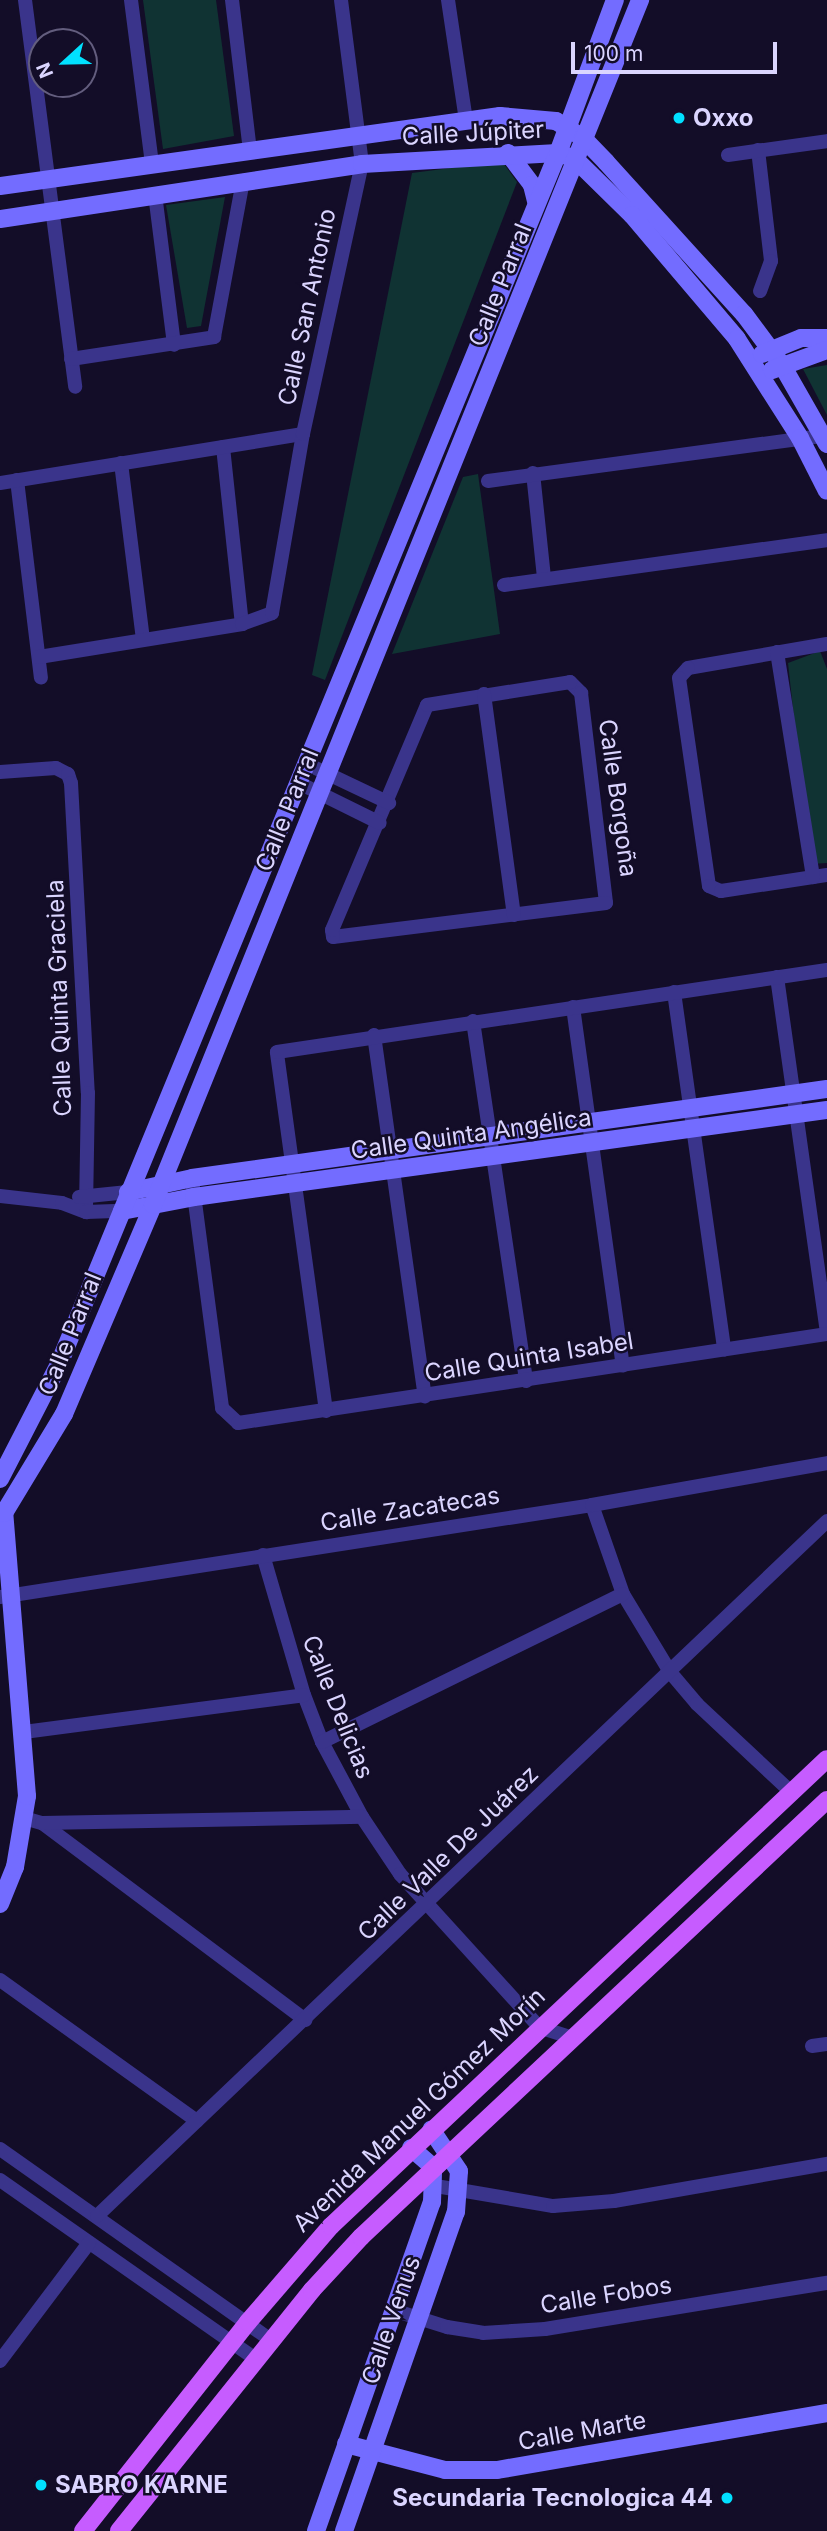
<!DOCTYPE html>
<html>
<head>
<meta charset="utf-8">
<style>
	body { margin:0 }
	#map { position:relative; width:827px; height:2531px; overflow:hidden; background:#130d28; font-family:Inter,sans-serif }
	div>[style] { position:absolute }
	.green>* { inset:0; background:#103333 }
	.street>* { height:14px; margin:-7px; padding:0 7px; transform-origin:7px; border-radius:7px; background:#3a348b }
	.secondary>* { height:18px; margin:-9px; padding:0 9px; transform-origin:9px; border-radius:9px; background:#736cff }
	.primary>* { height:18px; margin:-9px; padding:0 9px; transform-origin:9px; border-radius:9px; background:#c65cff }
	.dots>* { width:19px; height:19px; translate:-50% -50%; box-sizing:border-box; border:4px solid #130d28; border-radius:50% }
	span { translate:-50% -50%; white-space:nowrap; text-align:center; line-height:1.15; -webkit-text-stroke:5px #130d28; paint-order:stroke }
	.poi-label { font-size:24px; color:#dbd5ff; font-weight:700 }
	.left { translate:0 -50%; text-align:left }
	.right { translate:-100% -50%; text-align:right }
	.street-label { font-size:24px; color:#dbd5ff }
	.north { position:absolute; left:28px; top:28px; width:70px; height:70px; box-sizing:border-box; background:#130d28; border:2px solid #635d7e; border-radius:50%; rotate:248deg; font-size:19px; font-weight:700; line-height:28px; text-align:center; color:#dbd5ff }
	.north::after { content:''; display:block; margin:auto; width:24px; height:32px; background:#01e0ff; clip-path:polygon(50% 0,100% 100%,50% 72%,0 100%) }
	.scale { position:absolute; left:571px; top:42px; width:206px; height:32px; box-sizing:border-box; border:4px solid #dbd5ff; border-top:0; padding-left:9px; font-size:21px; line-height:24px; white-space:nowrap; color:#dbd5ff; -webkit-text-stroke:5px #130d28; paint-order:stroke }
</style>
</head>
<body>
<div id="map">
	<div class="green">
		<i style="clip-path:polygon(143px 0,216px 0,234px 136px,163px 149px)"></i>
		<i style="clip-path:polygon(481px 164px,504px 164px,517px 182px,325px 680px,312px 675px,412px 173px)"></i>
		<i style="clip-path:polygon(225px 197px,201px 326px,187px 328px,166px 205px)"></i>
		<i style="clip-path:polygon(827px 365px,827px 415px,803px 369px)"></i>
		<i style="clip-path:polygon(478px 474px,500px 634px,392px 654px,463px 477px)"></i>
		<i style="clip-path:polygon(820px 651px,827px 669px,827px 863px,810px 864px,788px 663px)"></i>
	</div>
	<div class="street">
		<i style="left:25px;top:0;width:390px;rotate:82.6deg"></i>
		<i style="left:131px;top:0;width:166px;rotate:82.7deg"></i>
		<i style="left:232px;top:0;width:153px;rotate:83.2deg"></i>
		<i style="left:448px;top:0;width:121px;rotate:81.5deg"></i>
		<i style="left:758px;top:150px;width:112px;rotate:83.3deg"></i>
		<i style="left:771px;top:261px;width:32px;rotate:110deg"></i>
		<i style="left:728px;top:155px;width:100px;rotate:-8deg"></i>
		<i style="left:155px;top:194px;width:152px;rotate:82.8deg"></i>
		<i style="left:71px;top:359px;width:145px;rotate:-8.7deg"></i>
		<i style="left:214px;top:337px;width:159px;rotate:-79.5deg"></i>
		<i style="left:223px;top:447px;width:178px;rotate:83.9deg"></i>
		<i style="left:121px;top:463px;width:178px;rotate:82.9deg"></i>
		<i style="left:533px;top:473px;width:105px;rotate:84deg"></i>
		<i style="left:17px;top:480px;width:199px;rotate:83.1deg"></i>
		<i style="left:488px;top:481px;width:338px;rotate:-7.7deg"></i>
		<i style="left:0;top:483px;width:307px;rotate:-9.2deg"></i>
		<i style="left:504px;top:585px;width:326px;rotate:-7.9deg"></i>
		<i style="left:827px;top:644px;width:141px;rotate:170.2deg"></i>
		<i style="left:688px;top:668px;width:13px;rotate:132deg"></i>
		<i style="left:679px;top:678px;width:210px;rotate:81.8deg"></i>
		<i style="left:709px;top:886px;width:13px;rotate:23deg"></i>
		<i style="left:721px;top:891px;width:107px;rotate:-8.6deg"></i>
		<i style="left:777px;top:652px;width:228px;rotate:80.9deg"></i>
		<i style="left:39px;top:657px;width:206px;rotate:-9.2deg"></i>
		<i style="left:242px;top:624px;width:32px;rotate:-20deg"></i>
		<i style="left:272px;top:613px;width:182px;rotate:-80.2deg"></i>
		<i style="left:303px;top:434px;width:276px;rotate:-77.7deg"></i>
		<i style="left:362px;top:164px;width:165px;rotate:-97.3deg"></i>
		<i style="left:570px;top:682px;width:16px;rotate:45deg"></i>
		<i style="left:581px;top:693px;width:211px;rotate:83.2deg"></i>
		<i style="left:606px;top:903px;width:275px;rotate:172.9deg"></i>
		<i style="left:333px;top:937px;width:7px;rotate:-98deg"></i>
		<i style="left:332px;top:930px;width:244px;rotate:-67.1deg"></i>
		<i style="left:427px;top:705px;width:145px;rotate:-9.1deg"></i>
		<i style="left:484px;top:694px;width:223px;rotate:82.3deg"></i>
		<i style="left:307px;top:764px;width:91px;rotate:25.4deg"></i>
		<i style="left:0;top:772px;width:56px;rotate:-4.1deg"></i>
		<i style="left:56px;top:768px;width:13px;rotate:27deg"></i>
		<i style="left:68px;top:774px;width:9px;rotate:72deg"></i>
		<i style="left:71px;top:783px;width:310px;rotate:86.9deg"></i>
		<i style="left:88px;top:1093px;width:119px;rotate:91deg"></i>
		<i style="left:299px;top:783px;width:90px;rotate:26.3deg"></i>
		<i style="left:777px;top:977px;width:358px;rotate:82deg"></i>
		<i style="left:674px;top:992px;width:361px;rotate:82deg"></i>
		<i style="left:573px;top:1007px;width:362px;rotate:82.1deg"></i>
		<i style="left:473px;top:1021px;width:364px;rotate:81.6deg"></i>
		<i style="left:374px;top:1035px;width:365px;rotate:82deg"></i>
		<i style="left:193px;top:1187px;width:223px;rotate:82.5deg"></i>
		<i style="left:222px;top:1408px;width:22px;rotate:43deg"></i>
		<i style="left:238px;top:1423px;width:596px;rotate:-8.59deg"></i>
		<i style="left:0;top:1196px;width:62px;rotate:6.4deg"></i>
		<i style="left:62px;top:1203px;width:26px;rotate:21deg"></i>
		<i style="left:86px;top:1212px;width:36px;rotate:-2deg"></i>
		<i style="left:79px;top:1197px;width:49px;rotate:-5.8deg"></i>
		<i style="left:326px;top:1411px;width:362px;rotate:-97.8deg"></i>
		<i style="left:277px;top:1052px;width:556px;rotate:-8.48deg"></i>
		<i style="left:592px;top:1505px;width:94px;rotate:70.8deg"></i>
		<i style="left:623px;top:1594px;width:91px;rotate:58.9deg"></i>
		<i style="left:670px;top:1672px;width:42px;rotate:49.8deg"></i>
		<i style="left:697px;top:1704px;width:129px;rotate:43.1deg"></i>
		<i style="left:263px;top:1555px;width:146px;rotate:73.7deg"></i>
		<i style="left:304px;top:1695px;width:50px;rotate:69deg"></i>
		<i style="left:322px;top:1742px;width:85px;rotate:61.9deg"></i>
		<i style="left:362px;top:1817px;width:69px;rotate:56.3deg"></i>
		<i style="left:400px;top:1874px;width:207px;rotate:47.7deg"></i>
		<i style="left:539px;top:2027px;width:36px;rotate:18deg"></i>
		<i style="left:0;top:1597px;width:599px;rotate:-8.83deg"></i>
		<i style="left:592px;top:1505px;width:239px;rotate:-10.1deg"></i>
		<i style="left:24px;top:1732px;width:282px;rotate:-7.5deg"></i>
		<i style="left:322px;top:1742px;width:335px;rotate:-26.2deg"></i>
		<i style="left:24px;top:1818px;width:19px;rotate:16deg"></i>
		<i style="left:42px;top:1823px;width:329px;rotate:36.8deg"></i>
		<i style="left:42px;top:1823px;width:320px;rotate:-1.1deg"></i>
		<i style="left:0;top:1980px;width:242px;rotate:35.6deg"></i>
		<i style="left:812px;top:2046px;width:15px;rotate:-8deg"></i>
		<i style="left:0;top:2149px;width:332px;rotate:35.2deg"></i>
		<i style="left:0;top:2180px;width:312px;rotate:35deg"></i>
		<i style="left:424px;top:2184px;width:131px;rotate:9.7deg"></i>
		<i style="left:553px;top:2206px;width:61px;rotate:-4.7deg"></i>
		<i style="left:614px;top:2201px;width:216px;rotate:-9.9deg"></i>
		<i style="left:97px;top:2216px;width:1008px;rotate:-43.59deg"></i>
		<i style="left:393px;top:2310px;width:57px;rotate:17.5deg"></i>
		<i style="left:447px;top:2327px;width:36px;rotate:9deg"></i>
		<i style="left:483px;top:2333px;width:62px;rotate:-3.7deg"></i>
		<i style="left:545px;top:2329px;width:286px;rotate:-9.3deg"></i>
		<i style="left:0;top:2361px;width:148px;rotate:-53deg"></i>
	</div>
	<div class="secondary">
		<i style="left:508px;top:153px;width:40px;rotate:53deg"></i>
		<i style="left:532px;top:185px;width:16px;rotate:76deg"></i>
		<i style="left:0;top:186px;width:505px;rotate:-7.97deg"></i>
		<i style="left:500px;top:116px;width:56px;rotate:5.1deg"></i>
		<i style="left:556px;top:121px;width:32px;rotate:32deg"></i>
		<i style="left:583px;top:138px;width:33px;rotate:46deg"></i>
		<i style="left:606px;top:162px;width:205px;rotate:47.8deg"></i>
		<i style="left:744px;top:314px;width:64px;rotate:53.3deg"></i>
		<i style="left:782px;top:365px;width:91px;rotate:60.3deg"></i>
		<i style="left:0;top:219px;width:366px;rotate:-8.6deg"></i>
		<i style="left:362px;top:164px;width:196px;rotate:-3.2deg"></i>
		<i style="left:558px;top:153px;width:18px;rotate:19deg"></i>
		<i style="left:575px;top:159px;width:80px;rotate:44.5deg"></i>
		<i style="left:632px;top:215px;width:162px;rotate:49.7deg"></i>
		<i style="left:737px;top:339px;width:117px;rotate:57.5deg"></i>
		<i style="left:800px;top:438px;width:59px;rotate:63deg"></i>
		<i style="left:762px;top:354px;width:42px;rotate:-22.3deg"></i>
		<i style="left:801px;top:338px;width:26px"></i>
		<i style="left:772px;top:370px;width:59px;rotate:-20deg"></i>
		<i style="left:128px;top:1192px;width:66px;rotate:-12.3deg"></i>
		<i style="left:192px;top:1178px;width:641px;rotate:-7.98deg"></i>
		<i style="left:122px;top:1211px;width:73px;rotate:-11deg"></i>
		<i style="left:194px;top:1197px;width:639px;rotate:-7.83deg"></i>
		<i style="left:0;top:1479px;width:129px;rotate:-62.8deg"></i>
		<i style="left:59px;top:1364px;width:1310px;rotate:-67.61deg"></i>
		<i style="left:558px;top:153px;width:163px;rotate:-69.6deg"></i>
		<i style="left:0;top:1904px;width:40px;rotate:-68deg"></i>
		<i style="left:15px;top:1867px;width:72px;rotate:-80.4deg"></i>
		<i style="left:27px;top:1796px;width:284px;rotate:-94.6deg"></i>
		<i style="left:4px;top:1513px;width:116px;rotate:-58.8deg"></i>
		<i style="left:64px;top:1414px;width:227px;rotate:-66.9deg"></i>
		<i style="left:153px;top:1205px;width:1300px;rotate:-67.99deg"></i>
		<i style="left:346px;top:2444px;width:102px;rotate:14.7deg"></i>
		<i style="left:445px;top:2470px;width:52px"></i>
		<i style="left:497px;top:2470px;width:335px;rotate:-9.8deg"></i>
		<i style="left:316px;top:2531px;width:349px;rotate:-70.6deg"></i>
		<i style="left:432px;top:2202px;width:35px;rotate:-88deg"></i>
		<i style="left:433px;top:2167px;width:29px;rotate:-139deg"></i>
		<i style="left:344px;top:2531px;width:338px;rotate:-70.7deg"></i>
		<i style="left:456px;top:2212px;width:41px;rotate:-85.8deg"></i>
		<i style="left:459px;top:2171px;width:50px;rotate:-123.7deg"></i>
	</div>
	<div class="primary">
		<i style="left:83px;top:2531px;width:266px;rotate:-51.7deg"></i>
		<i style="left:248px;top:2322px;width:127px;rotate:-49.2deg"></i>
		<i style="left:331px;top:2226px;width:681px;rotate:-43.28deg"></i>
		<i style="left:119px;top:2531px;width:309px;rotate:-51.3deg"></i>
		<i style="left:312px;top:2290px;width:72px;rotate:-47.2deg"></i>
		<i style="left:361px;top:2237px;width:639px;rotate:-43.16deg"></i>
	</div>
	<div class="dots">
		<i style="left:679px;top:118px;background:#01e0ff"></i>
		<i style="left:41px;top:2485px;background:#01e0ff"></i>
		<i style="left:727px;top:2498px;background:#01e0ff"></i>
	</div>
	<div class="poi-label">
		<span class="left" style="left:693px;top:118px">Oxxo</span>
		<span class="left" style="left:55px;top:2485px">SABRO KARNE</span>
		<span class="right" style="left:713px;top:2498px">Secundaria Tecnologica 44</span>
	</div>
	<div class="street-label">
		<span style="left:473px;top:133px;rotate:-3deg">Calle Júpiter</span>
		<span style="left:500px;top:285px;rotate:-68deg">Calle Parral</span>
		<span style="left:307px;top:307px;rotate:-78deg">Calle San Antonio</span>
		<span style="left:618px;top:798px;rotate:82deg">Calle Borgoña</span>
		<span style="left:287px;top:810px;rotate:-68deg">Calle Parral</span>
		<span style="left:59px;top:998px;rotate:-92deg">Calle Quinta Graciela</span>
		<span style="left:471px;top:1134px;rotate:-8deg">Calle Quinta Angélica</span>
		<span style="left:70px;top:1334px;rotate:-68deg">Calle Parral</span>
		<span style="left:529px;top:1357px;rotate:-9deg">Calle Quinta Isabel</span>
		<span style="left:410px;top:1509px;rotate:-9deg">Calle Zacatecas</span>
		<span style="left:338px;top:1707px;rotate:68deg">Calle Delicias</span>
		<span style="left:448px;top:1853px;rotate:-44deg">Calle Valle De Juárez</span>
		<span style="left:419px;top:2110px;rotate:-44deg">Avenida Manuel Gómez Morín</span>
		<span style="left:606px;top:2295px;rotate:-9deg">Calle Fobos</span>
		<span style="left:391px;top:2320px;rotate:-71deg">Calle Venus</span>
		<span style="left:582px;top:2431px;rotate:-10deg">Calle Marte</span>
	</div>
	<div class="north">N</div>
	<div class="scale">100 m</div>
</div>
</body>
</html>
